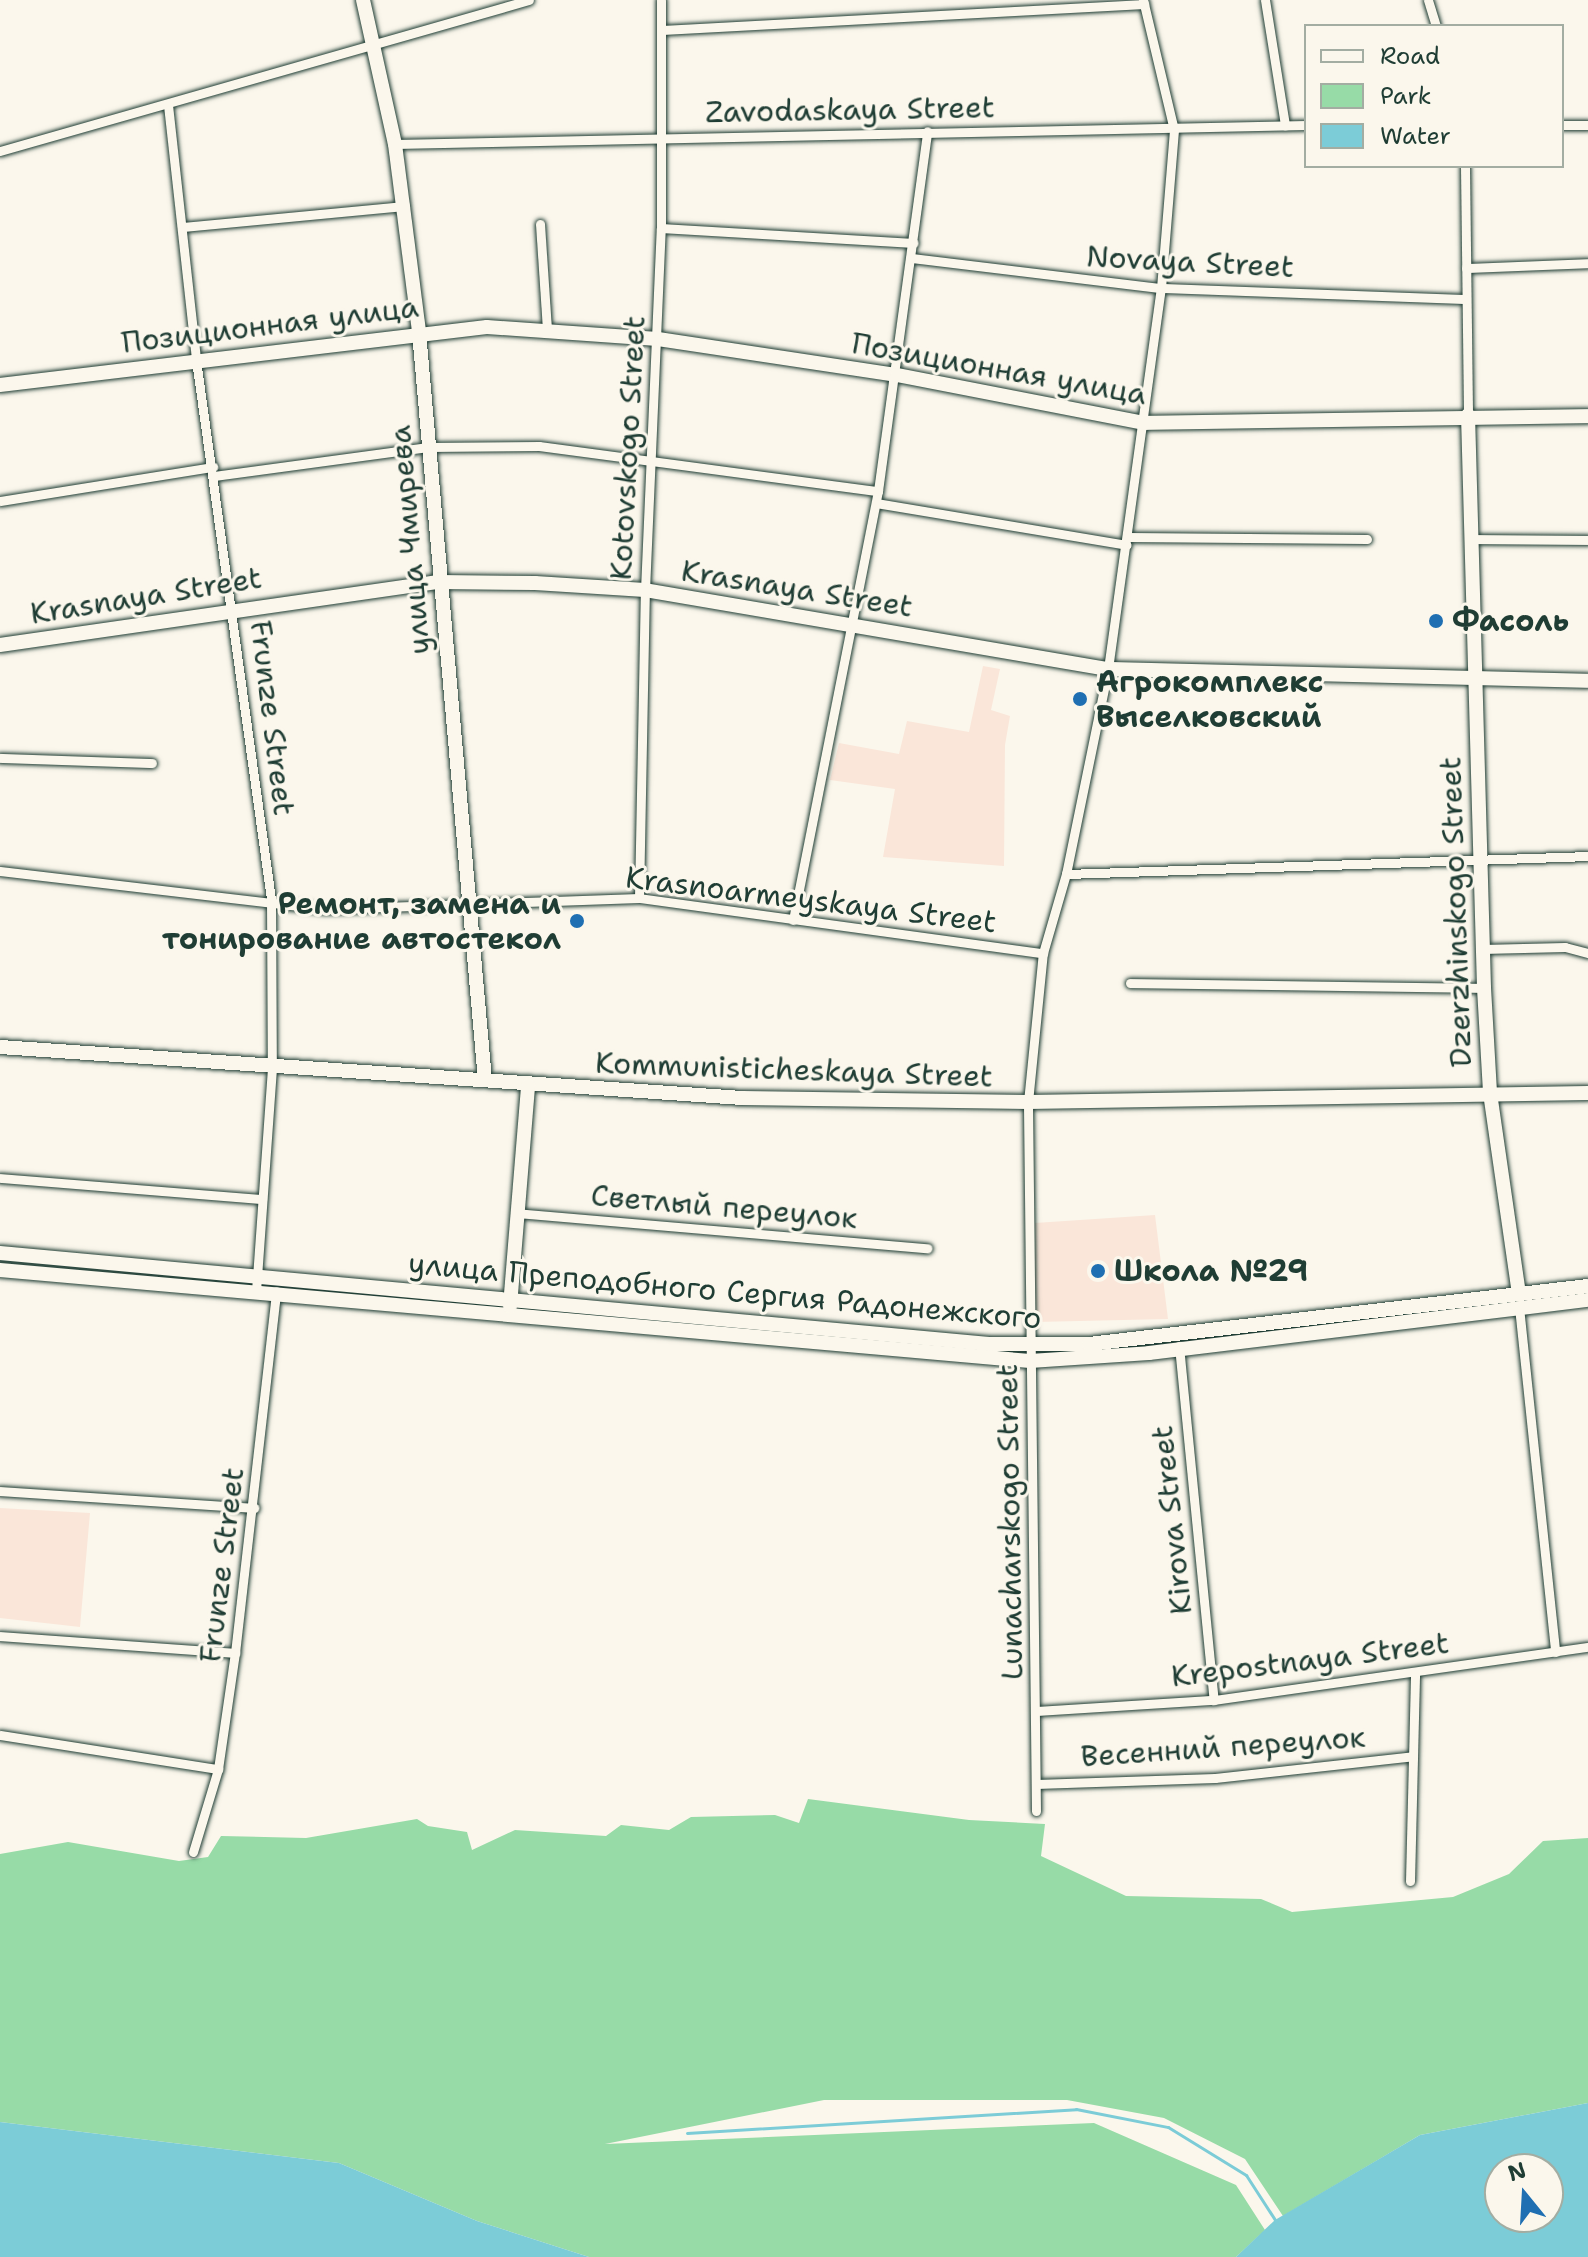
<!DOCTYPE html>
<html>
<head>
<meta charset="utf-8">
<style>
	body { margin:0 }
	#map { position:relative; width:1588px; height:2257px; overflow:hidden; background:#fbf7ec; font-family:"Shantell Sans",sans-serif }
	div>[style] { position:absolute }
	.built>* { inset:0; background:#fae6d9 }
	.green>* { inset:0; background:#97dba7 }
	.water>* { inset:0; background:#7cccd7 }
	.stream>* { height:3px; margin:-1.5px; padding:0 1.5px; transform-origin:1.5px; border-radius:1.5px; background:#7cccd7 }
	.roads { filter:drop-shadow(0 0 2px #1f3d34) drop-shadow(0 0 2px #1f3d34) }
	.street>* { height:9px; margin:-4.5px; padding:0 4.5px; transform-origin:4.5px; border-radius:4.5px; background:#fbf7ec }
	.secondary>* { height:14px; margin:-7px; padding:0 7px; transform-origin:7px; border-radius:7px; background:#fbf7ec }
	.dots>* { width:22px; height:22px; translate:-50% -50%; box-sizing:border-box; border:4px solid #fbf7ec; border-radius:50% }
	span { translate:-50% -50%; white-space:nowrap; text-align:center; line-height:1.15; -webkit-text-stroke:6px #fbf7ec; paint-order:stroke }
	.street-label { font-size:30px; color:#1f3d34 }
	.poi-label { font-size:30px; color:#1f3d34; font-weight:700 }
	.left { translate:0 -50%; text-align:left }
	.right { translate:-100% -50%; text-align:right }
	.legend { position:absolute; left:1304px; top:24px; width:260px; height:144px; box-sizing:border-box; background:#fbf7ec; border:2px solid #a3ada2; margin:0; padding:10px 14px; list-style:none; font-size:24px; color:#1f3d34 }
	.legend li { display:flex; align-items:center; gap:16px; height:40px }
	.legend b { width:40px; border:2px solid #a3ada2 }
	.north { position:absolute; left:1484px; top:2153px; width:80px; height:80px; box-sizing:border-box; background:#fbf7ec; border:2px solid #a3ada2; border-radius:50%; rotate:342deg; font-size:22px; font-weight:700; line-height:32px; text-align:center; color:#1f3d34 }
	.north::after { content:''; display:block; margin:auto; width:28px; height:36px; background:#1f6fb2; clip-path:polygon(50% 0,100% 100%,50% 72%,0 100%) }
</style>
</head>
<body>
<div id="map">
	<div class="built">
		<i style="clip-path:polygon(983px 666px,1000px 669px,991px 710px,1010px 716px,1005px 745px,1004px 866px,883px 857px,895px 789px,830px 780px,839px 743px,899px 754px,907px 721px,969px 732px)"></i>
		<i style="clip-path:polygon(1155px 1215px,1168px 1319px,1035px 1322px,1035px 1223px)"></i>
		<i style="clip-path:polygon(0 1508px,90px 1513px,80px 1627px,0 1618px)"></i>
	</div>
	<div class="green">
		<i style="clip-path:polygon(808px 1799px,969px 1820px,1045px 1824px,1041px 1856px,1126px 1896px,1261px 1899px,1292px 1912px,1453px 1897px,1509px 1874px,1543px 1841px,1588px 1838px,1588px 2103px,1420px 2135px,1283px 2216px,1245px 2159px,1164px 2118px,1067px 2100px,824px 2100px,605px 2144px,1094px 2123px,1236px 2185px,1265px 2230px,1236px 2257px,589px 2257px,477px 2221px,339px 2163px,0 2122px,0 1854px,68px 1842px,179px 1861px,208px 1857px,221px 1836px,306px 1838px,417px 1819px,428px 1826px,467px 1832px,472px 1850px,515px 1830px,606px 1836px,621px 1825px,669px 1830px,691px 1817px,775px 1815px,799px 1823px)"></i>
	</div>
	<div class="water">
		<i style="clip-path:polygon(evenodd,1588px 2103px,1588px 2257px,1236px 2257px,1275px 2220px,1420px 2135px,1588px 2103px,1500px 2169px,1548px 2169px,1548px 2217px,1500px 2217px,1500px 2169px)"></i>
		<i style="clip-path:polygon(0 2122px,339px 2163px,477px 2221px,589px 2257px,0 2257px)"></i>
	</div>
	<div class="stream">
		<i style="left:687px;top:2133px;width:390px;rotate:-3.5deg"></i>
		<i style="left:1076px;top:2109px;width:94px;rotate:11.1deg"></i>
		<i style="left:1168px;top:2127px;width:92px;rotate:31.6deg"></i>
		<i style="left:1246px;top:2175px;width:57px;rotate:57.1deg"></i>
	</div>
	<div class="roads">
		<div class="street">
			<i style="left:1265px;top:0;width:127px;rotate:80.9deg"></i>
			<i style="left:1428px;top:0;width:27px;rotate:73deg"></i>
			<i style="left:662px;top:30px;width:483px;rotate:-3.1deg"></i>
			<i style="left:168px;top:105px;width:257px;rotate:83.7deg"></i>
			<i style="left:196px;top:360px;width:544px;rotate:82.08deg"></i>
			<i style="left:271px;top:899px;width:169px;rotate:89.7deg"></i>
			<i style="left:272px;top:1068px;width:226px;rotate:94.1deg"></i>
			<i style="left:1562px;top:125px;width:26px"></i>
			<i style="left:395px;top:144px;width:911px;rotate:-1.19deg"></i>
			<i style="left:0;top:151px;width:550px;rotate:-15.93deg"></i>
			<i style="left:1465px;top:166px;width:249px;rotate:89.3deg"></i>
			<i style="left:540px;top:224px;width:105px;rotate:86.2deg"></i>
			<i style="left:182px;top:227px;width:224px;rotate:-5.4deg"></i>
			<i style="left:661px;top:228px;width:253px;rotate:3.4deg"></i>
			<i style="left:912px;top:258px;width:251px;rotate:6.9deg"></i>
			<i style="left:1161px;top:288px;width:305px;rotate:2.1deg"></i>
			<i style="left:1466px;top:268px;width:122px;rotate:-2.3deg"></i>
			<i style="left:214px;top:476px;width:216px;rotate:-7.7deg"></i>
			<i style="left:428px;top:447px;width:111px;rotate:-0.5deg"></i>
			<i style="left:539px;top:446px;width:342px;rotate:7.6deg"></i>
			<i style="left:0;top:501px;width:216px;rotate:-9.1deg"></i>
			<i style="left:876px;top:503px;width:254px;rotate:9.5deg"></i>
			<i style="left:1127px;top:537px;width:240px;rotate:0.5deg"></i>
			<i style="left:1471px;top:539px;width:117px;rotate:0.5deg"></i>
			<i style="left:0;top:758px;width:152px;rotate:1.9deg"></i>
			<i style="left:0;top:871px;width:327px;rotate:6.7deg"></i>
			<i style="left:325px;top:909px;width:314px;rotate:-2deg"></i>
			<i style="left:639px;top:898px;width:408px;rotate:7.8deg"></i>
			<i style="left:1066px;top:874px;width:522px;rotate:-1.97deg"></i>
			<i style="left:639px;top:898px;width:308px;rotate:-88.9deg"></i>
			<i style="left:645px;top:590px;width:362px;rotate:-87.5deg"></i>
			<i style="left:661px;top:228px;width:228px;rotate:-90deg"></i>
			<i style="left:793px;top:920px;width:437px;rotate:-78.8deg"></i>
			<i style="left:878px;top:491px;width:363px;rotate:-82.2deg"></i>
			<i style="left:1482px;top:949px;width:83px;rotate:-1.4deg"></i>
			<i style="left:1565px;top:947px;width:24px;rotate:15deg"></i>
			<i style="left:1130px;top:983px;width:354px;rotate:0.8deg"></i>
			<i style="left:0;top:1178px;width:263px;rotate:4.6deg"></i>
			<i style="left:516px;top:1213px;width:413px;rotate:4.9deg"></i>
			<i style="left:1519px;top:1307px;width:347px;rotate:84deg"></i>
			<i style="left:1179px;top:1346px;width:356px;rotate:84.4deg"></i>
			<i style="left:0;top:1491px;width:255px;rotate:3.8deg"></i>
			<i style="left:0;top:1636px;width:236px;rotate:4.1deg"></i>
			<i style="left:1037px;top:1711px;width:177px;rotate:-3.6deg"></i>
			<i style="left:1214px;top:1700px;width:378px;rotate:-8.1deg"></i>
			<i style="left:0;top:1735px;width:221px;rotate:8.9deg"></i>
			<i style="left:1036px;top:1784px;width:179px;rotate:-1.9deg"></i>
			<i style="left:1215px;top:1778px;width:199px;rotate:-6.3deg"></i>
			<i style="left:1036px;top:1811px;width:709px;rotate:-90.65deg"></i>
			<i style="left:1028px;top:1102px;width:150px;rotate:-84.3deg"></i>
			<i style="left:1043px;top:953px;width:82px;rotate:-73.8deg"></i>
			<i style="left:1066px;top:874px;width:209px;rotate:-78.4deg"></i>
			<i style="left:1108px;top:669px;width:385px;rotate:-82.1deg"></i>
			<i style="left:1161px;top:288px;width:159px;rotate:-85.3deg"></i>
			<i style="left:1174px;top:130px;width:134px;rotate:-103.4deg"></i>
			<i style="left:193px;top:1852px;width:87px;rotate:-73.2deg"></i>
			<i style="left:218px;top:1769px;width:117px;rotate:-81.7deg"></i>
			<i style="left:235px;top:1653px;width:364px;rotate:-83.5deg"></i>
			<i style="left:1410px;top:1881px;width:209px;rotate:-88.6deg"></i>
		</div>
		<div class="secondary">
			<i style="left:363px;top:0;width:148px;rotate:77.5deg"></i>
			<i style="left:395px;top:144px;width:190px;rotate:82.7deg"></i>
			<i style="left:419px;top:332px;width:751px;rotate:84.96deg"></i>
			<i style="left:0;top:385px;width:490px;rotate:-6.8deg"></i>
			<i style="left:487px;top:327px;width:171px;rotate:4deg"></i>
			<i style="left:658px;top:339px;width:242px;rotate:8.6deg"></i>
			<i style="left:897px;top:375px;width:252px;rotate:11deg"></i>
			<i style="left:1144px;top:423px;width:444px;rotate:-0.9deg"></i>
			<i style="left:1468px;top:415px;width:573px;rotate:88.4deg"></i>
			<i style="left:1484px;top:988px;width:105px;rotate:86.7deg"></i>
			<i style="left:1490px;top:1093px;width:204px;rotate:81.8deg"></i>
			<i style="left:0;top:645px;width:443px;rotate:-8.2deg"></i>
			<i style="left:439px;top:582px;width:96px;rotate:0.6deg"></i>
			<i style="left:535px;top:583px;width:110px;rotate:3.6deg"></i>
			<i style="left:645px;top:590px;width:470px;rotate:9.7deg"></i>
			<i style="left:1108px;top:669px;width:480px;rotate:1.4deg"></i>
			<i style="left:0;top:1047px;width:744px;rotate:3.93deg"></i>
			<i style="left:742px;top:1098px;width:286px;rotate:0.8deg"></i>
			<i style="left:1028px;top:1102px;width:560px;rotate:-0.92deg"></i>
			<i style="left:0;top:1253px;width:993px;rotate:5.26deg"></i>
			<i style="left:989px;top:1344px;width:100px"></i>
			<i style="left:1089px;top:1344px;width:502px;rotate:-6.63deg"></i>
			<i style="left:0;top:1270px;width:1034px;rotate:5.05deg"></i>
			<i style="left:1030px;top:1361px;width:119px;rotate:-3.8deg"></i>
			<i style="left:1149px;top:1353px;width:442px;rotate:-6.9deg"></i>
			<i style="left:510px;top:1306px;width:221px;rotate:-85.3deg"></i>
		</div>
	</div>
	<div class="dots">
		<i style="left:1436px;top:621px;background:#1f6fb2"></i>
		<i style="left:1080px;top:699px;background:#1f6fb2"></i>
		<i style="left:577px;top:921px;background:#1f6fb2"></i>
		<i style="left:1098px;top:1271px;background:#1f6fb2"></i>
	</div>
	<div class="street-label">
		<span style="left:850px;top:110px;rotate:-1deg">Zavodaskaya Street</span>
		<span style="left:1190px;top:262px;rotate:3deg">Novaya Street</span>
		<span style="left:270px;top:325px;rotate:-7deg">Позиционная улица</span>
		<span style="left:999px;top:369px;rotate:10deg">Позиционная улица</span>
		<span style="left:628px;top:448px;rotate:-87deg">Kotovskogo Street</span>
		<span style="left:410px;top:540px;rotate:-95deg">улица Чмирева</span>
		<span style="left:797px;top:589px;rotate:9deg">Krasnaya Street</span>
		<span style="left:146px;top:596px;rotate:-9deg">Krasnaya Street</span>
		<span style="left:272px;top:718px;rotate:83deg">Frunze Street</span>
		<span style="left:811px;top:900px;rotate:7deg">Krasnoarmeyskaya Street</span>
		<span style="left:1456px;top:912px;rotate:-92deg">Dzerzhinskogo Street</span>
		<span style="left:794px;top:1070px;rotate:2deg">Kommunisticheskaya Street</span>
		<span style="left:724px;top:1207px;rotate:5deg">Светлый переулок</span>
		<span style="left:725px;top:1291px;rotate:5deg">улица Преподобного Сергия Радонежского</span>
		<span style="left:1172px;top:1520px;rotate:-96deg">Kirova Street</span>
		<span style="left:1010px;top:1522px;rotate:-91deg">Lunacharskogo Street</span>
		<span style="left:222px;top:1565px;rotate:-83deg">Frunze Street</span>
		<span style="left:1310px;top:1660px;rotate:-7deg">Krepostnaya Street</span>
		<span style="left:1223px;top:1747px;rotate:-4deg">Весенний переулок</span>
	</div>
	<div class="poi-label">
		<span class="left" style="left:1452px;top:621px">Фасоль</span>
		<span class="left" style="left:1096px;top:699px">Агрокомплекс<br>Выселковский</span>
		<span class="right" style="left:561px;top:921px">Ремонт, замена и<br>тонирование автостекол</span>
		<span class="left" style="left:1114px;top:1271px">Школа №29</span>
	</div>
	<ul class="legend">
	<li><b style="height:10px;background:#fbf7ec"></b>Road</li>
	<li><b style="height:22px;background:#97dba7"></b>Park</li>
	<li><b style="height:22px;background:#7cccd7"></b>Water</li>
	</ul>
	<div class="north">N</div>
</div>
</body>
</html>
